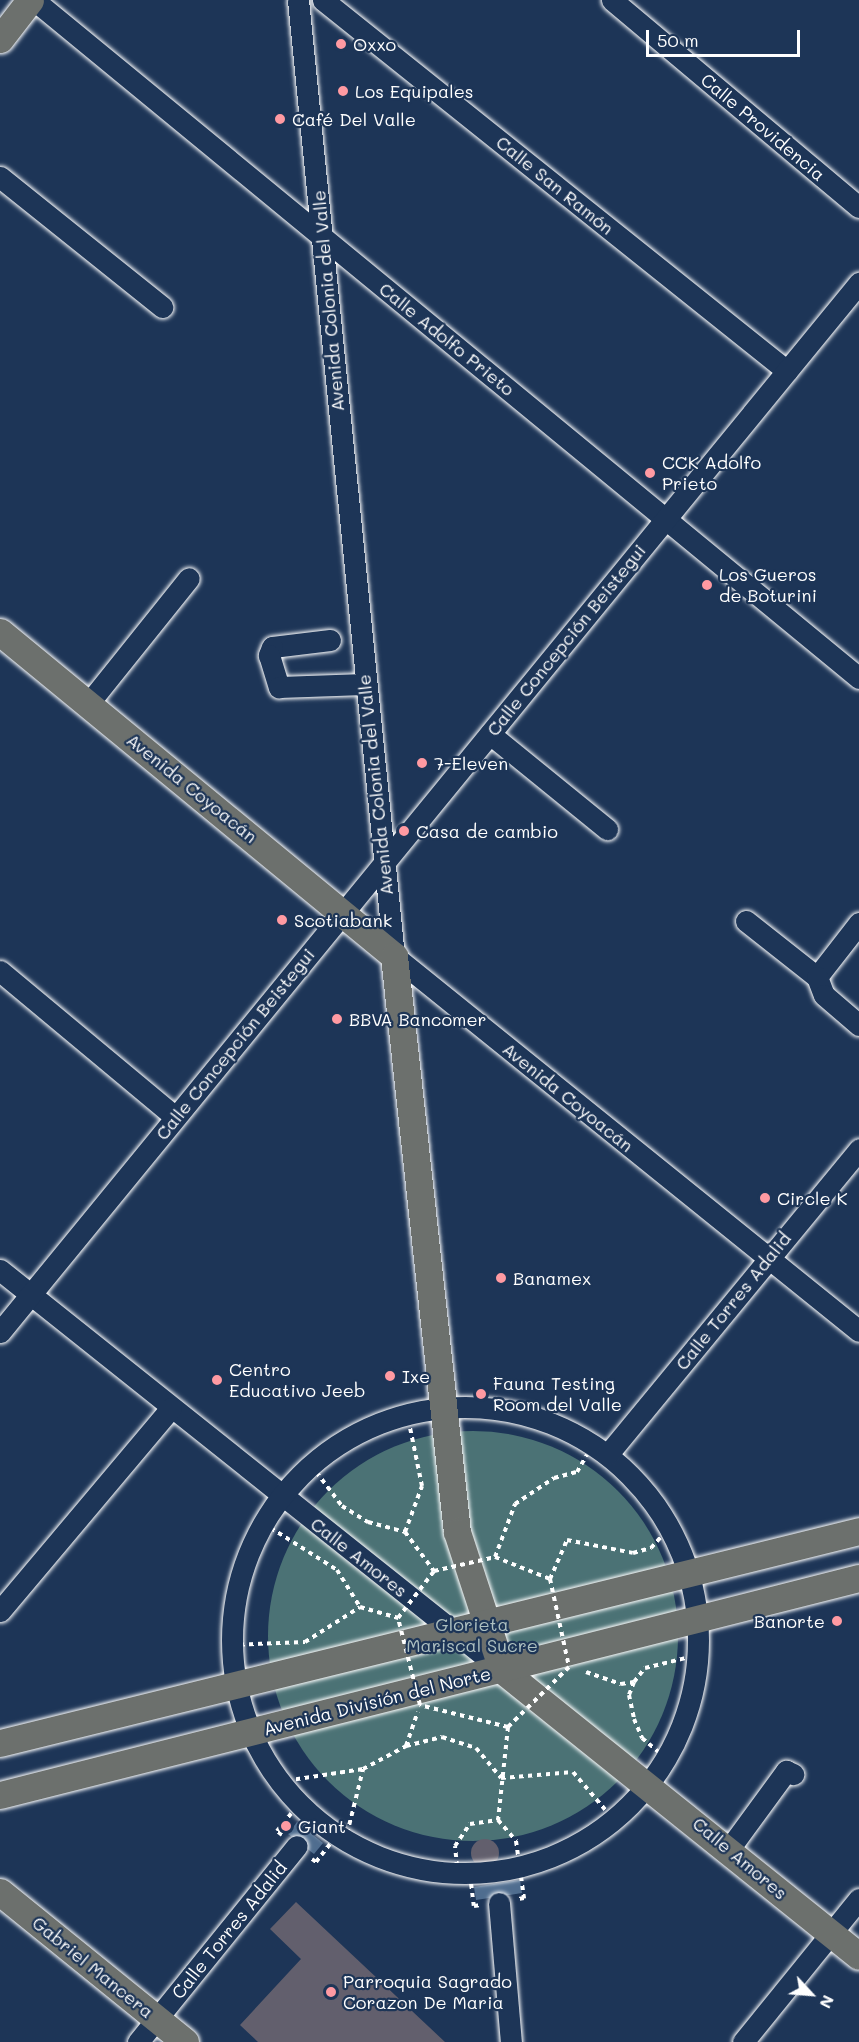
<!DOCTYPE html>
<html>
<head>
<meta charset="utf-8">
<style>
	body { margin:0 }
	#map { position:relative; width:859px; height:2042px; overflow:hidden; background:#1d3557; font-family:Mali,sans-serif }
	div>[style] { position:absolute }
	.green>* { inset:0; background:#4b7275 }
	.round { border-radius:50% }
	.water>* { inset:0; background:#4f6d8f }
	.building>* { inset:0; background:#625f6d }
	.path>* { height:4px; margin-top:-2px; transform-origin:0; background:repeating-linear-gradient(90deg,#fff 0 4.5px,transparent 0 9px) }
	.roads { filter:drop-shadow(0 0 2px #fff) drop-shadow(0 0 2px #fff) }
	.minor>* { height:21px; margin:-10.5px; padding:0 10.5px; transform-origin:10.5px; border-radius:10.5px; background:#1d3557 }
	.minor>.ring { margin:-10.5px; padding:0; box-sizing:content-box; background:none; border:21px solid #1d3557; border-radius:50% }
	.major>* { height:27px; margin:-13.5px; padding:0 13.5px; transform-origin:13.5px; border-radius:13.5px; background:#6c706d }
	.path-bridge>* { height:4px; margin-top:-2px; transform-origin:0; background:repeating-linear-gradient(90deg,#fff 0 4.5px,transparent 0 9px) }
	.dots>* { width:16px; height:16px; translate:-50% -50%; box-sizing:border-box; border:3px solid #1d3557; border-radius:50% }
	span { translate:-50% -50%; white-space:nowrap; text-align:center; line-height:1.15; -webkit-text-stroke:4.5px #1d3557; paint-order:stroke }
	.poi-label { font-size:18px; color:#fff }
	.left { translate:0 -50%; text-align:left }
	.right { translate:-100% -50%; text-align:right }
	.street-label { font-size:18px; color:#fff }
	.park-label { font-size:18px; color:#aec0c1 }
	.north { position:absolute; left:781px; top:1964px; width:60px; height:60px; -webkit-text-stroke:4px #1d3557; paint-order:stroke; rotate:116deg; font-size:16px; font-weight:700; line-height:24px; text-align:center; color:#fff }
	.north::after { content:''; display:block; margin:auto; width:21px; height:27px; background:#fff; clip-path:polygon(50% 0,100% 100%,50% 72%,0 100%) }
	.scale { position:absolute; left:646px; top:30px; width:154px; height:27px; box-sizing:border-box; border:3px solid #fff; border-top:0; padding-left:8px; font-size:18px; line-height:21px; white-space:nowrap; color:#fff; -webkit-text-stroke:4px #1d3557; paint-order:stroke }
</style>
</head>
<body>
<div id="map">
	<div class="green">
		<i class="round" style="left:268px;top:1431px;width:410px;height:410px"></i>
	</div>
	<div class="water">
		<i style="clip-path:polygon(297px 1822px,323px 1843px,314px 1854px,288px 1834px)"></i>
		<i style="clip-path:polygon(520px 1880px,522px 1893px,476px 1900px,474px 1887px)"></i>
	</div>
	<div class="building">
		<i class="round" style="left:471px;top:1839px;width:28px;height:28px"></i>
		<i style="clip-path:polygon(296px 1902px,445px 2042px,258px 2042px,240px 2025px,301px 1959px,270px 1929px)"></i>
	</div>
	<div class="path">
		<i style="left:311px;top:1465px;width:51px;rotate:52.9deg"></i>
		<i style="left:342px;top:1506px;width:31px;rotate:32deg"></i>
		<i style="left:368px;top:1522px;width:38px;rotate:15deg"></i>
		<i style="left:405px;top:1532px;width:49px;rotate:53.4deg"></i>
		<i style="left:263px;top:1523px;width:88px;rotate:32.4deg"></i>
		<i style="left:337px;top:1570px;width:44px;rotate:58.1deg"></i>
		<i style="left:360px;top:1607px;width:40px;rotate:16deg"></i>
		<i style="left:405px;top:1532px;width:49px;rotate:-69.7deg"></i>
		<i style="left:422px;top:1486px;width:75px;rotate:-101.6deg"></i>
		<i style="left:495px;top:1557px;width:57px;rotate:-69.3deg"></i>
		<i style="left:515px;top:1504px;width:47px;rotate:-33.7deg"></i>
		<i style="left:554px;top:1478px;width:24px;rotate:-15deg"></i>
		<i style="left:577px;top:1472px;width:20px;rotate:-60deg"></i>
		<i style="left:550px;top:1579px;width:43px;rotate:-66.4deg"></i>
		<i style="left:567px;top:1540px;width:67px;rotate:11.1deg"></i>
		<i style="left:633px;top:1553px;width:19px;rotate:-16deg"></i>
		<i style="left:651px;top:1548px;width:28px;rotate:-48deg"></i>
		<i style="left:231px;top:1645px;width:74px;rotate:-2.3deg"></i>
		<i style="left:305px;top:1642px;width:65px;rotate:-32.5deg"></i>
		<i style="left:586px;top:1672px;width:37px;rotate:19deg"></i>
		<i style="left:621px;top:1684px;width:13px;rotate:-9deg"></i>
		<i style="left:634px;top:1682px;width:18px;rotate:-52deg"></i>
		<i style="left:645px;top:1668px;width:55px;rotate:-13.8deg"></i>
		<i style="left:634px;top:1682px;width:14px;rotate:111deg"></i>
		<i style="left:629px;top:1695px;width:25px;rotate:78deg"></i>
		<i style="left:634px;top:1719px;width:21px;rotate:67deg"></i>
		<i style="left:642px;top:1738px;width:31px;rotate:40deg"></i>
		<i style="left:508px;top:1727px;width:94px;rotate:96.1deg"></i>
		<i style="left:498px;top:1820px;width:28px;rotate:49deg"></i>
		<i style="left:516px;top:1841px;width:58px;rotate:82deg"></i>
		<i style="left:524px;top:1898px;width:6px;rotate:171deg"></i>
		<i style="left:406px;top:1746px;width:36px;rotate:-71deg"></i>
		<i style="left:501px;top:1778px;width:72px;rotate:-4.8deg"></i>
		<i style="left:573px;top:1772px;width:63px;rotate:49.5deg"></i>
		<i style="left:278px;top:1782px;width:86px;rotate:-8.7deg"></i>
		<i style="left:282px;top:1835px;width:6px;rotate:-141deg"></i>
		<i style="left:277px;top:1831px;width:35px;rotate:-51deg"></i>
		<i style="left:345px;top:1842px;width:75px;rotate:-76.1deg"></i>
		<i style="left:363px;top:1769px;width:49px;rotate:-28.1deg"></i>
		<i style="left:406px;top:1746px;width:37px;rotate:-14deg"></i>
		<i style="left:442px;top:1737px;width:36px;rotate:18deg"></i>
		<i style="left:476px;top:1748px;width:39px;rotate:50deg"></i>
		<i style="left:312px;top:1859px;width:5px;rotate:37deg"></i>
		<i style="left:316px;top:1862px;width:33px;rotate:-52deg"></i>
		<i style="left:458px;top:1875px;width:29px;rotate:-96deg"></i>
		<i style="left:455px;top:1846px;width:27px;rotate:-56deg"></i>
		<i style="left:470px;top:1824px;width:28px;rotate:-8deg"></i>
		<i style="left:470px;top:1875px;width:31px;rotate:83deg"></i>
		<i style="left:474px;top:1906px;width:7px;rotate:-8deg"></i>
	</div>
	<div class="roads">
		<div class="minor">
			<i style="left:34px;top:0;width:1068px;rotate:39.41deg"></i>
			<i style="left:298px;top:0;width:961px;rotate:84.27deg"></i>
			<i style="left:394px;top:956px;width:597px;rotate:38.88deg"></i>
			<i style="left:323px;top:0;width:594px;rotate:38.64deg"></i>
			<i style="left:612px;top:0;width:322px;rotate:40deg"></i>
			<i style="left:0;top:177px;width:208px;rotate:38.7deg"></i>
			<i style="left:330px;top:640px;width:58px;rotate:173.1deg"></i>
			<i style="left:272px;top:647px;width:9px;rotate:111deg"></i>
			<i style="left:269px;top:655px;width:34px;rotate:73deg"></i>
			<i style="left:279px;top:687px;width:85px;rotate:-2deg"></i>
			<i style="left:88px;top:704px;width:161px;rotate:-51.3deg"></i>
			<i style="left:490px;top:734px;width:151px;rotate:39.1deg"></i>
			<i style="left:746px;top:921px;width:90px;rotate:38.3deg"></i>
			<i style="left:859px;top:923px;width:68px;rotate:127.9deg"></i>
			<i style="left:817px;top:977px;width:19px;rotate:69deg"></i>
			<i style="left:824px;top:995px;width:46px;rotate:40.6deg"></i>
			<i style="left:0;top:971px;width:228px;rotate:39.8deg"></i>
			<i style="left:0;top:1270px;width:642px;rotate:38.55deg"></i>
			<i style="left:0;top:1332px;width:1356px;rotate:-50.69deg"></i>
			<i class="ring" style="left:232px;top:1407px;width:445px;height:445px"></i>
			<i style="left:608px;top:1454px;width:395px;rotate:-50.5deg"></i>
			<i style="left:0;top:1611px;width:265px;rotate:-49.9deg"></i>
			<i style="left:729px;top:1849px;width:97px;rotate:-53.8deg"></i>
			<i style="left:786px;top:1771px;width:8px;rotate:23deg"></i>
			<i style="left:499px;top:1903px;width:140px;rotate:85.1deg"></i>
			<i style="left:138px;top:2042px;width:252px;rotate:-51deg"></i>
			<i style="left:743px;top:2042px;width:184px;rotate:-51deg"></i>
		</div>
		<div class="major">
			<i style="left:0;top:39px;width:49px;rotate:-52.4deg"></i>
			<i style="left:0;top:632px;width:510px;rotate:39.43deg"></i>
			<i style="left:394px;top:956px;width:579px;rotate:83.76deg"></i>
			<i style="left:457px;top:1532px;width:145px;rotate:71.9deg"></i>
			<i style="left:502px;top:1670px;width:457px;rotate:38.7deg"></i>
			<i style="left:0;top:1743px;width:885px;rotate:-13.86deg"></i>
			<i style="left:0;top:1795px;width:886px;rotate:-14.18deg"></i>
			<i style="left:0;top:1892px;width:238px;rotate:39deg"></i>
		</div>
	</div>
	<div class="path-bridge">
		<i style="left:495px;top:1557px;width:59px;rotate:21.8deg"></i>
		<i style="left:550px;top:1579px;width:90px;rotate:77.8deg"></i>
		<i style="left:569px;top:1667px;width:86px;rotate:135.5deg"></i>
		<i style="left:508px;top:1727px;width:91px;rotate:-166deg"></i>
		<i style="left:420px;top:1705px;width:90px;rotate:-104.2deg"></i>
		<i style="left:398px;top:1618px;width:59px;rotate:-52.5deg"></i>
		<i style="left:434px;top:1571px;width:63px;rotate:-12.9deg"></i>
	</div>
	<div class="dots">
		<i style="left:341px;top:44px;background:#ff9aa2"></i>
		<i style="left:343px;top:91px;background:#ff9aa2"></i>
		<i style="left:280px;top:119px;background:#ff9aa2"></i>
		<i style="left:650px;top:473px;background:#ff9aa2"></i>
		<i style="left:707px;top:585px;background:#ff9aa2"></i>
		<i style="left:422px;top:763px;background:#ff9aa2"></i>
		<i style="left:404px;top:831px;background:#ff9aa2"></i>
		<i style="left:282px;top:920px;background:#ff9aa2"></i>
		<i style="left:337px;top:1019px;background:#ff9aa2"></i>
		<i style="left:765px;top:1198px;background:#ff9aa2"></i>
		<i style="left:501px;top:1278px;background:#ff9aa2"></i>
		<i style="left:390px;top:1376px;background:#ff9aa2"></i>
		<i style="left:217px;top:1380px;background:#ff9aa2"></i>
		<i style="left:481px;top:1394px;background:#ff9aa2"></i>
		<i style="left:837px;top:1621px;background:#ff9aa2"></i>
		<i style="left:286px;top:1826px;background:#ff9aa2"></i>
		<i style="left:331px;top:1992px;background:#ff9aa2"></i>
	</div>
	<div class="poi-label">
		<span class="left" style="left:353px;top:44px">Oxxo</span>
		<span class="left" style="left:355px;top:91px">Los Equipales</span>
		<span class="left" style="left:292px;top:119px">Café Del Valle</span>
		<span class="left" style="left:662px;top:473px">CCK Adolfo<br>Prieto</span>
		<span class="left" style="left:719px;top:585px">Los Gueros<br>de Boturini</span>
		<span class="left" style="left:434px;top:763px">7-Eleven</span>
		<span class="left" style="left:416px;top:831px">Casa de cambio</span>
		<span class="left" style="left:294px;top:920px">Scotiabank</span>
		<span class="left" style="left:349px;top:1019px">BBVA Bancomer</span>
		<span class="left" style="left:777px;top:1198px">Circle K</span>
		<span class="left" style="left:513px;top:1278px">Banamex</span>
		<span class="left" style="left:229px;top:1380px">Centro<br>Educativo Jeeb</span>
		<span class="left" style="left:402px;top:1376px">Ixe</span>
		<span class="left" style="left:493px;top:1394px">Fauna Testing<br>Room del Valle</span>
		<span class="right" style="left:825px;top:1621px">Banorte</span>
		<span class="left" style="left:298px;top:1826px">Giant</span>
		<span class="left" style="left:343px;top:1992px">Parroquia Sagrado<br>Corazon De Maria</span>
	</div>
	<div class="street-label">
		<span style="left:763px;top:127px;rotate:40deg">Calle Providencia</span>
		<span style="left:555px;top:185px;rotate:39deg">Calle San Ramón</span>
		<span style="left:328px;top:301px;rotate:-95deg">Avenida Colonia del Valle</span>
		<span style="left:447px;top:339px;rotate:39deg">Calle Adolfo Prieto</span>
		<span style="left:566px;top:640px;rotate:-51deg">Calle Concepción Beistegui</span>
		<span style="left:375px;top:785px;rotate:-96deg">Avenida Colonia del Valle</span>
		<span style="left:192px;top:788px;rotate:39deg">Avenida Coyoacán</span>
		<span style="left:235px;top:1044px;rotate:-51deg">Calle Concepción Beistegui</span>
		<span style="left:568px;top:1097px;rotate:39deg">Avenida Coyoacán</span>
		<span style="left:733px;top:1301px;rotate:-51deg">Calle Torres Adalid</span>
		<span style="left:359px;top:1557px;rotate:38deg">Calle Amores</span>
		<span style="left:377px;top:1701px;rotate:-14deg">Avenida División del Norte</span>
		<span style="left:740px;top:1858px;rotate:40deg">Calle Amores</span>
		<span style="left:229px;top:1930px;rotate:-51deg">Calle Torres Adalid</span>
		<span style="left:93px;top:1967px;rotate:39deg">Gabriel Mancera</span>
	</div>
	<div class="park-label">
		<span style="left:472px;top:1635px">Glorieta<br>Mariscal Sucre</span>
	</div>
	<div class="north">N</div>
	<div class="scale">50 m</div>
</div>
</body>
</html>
